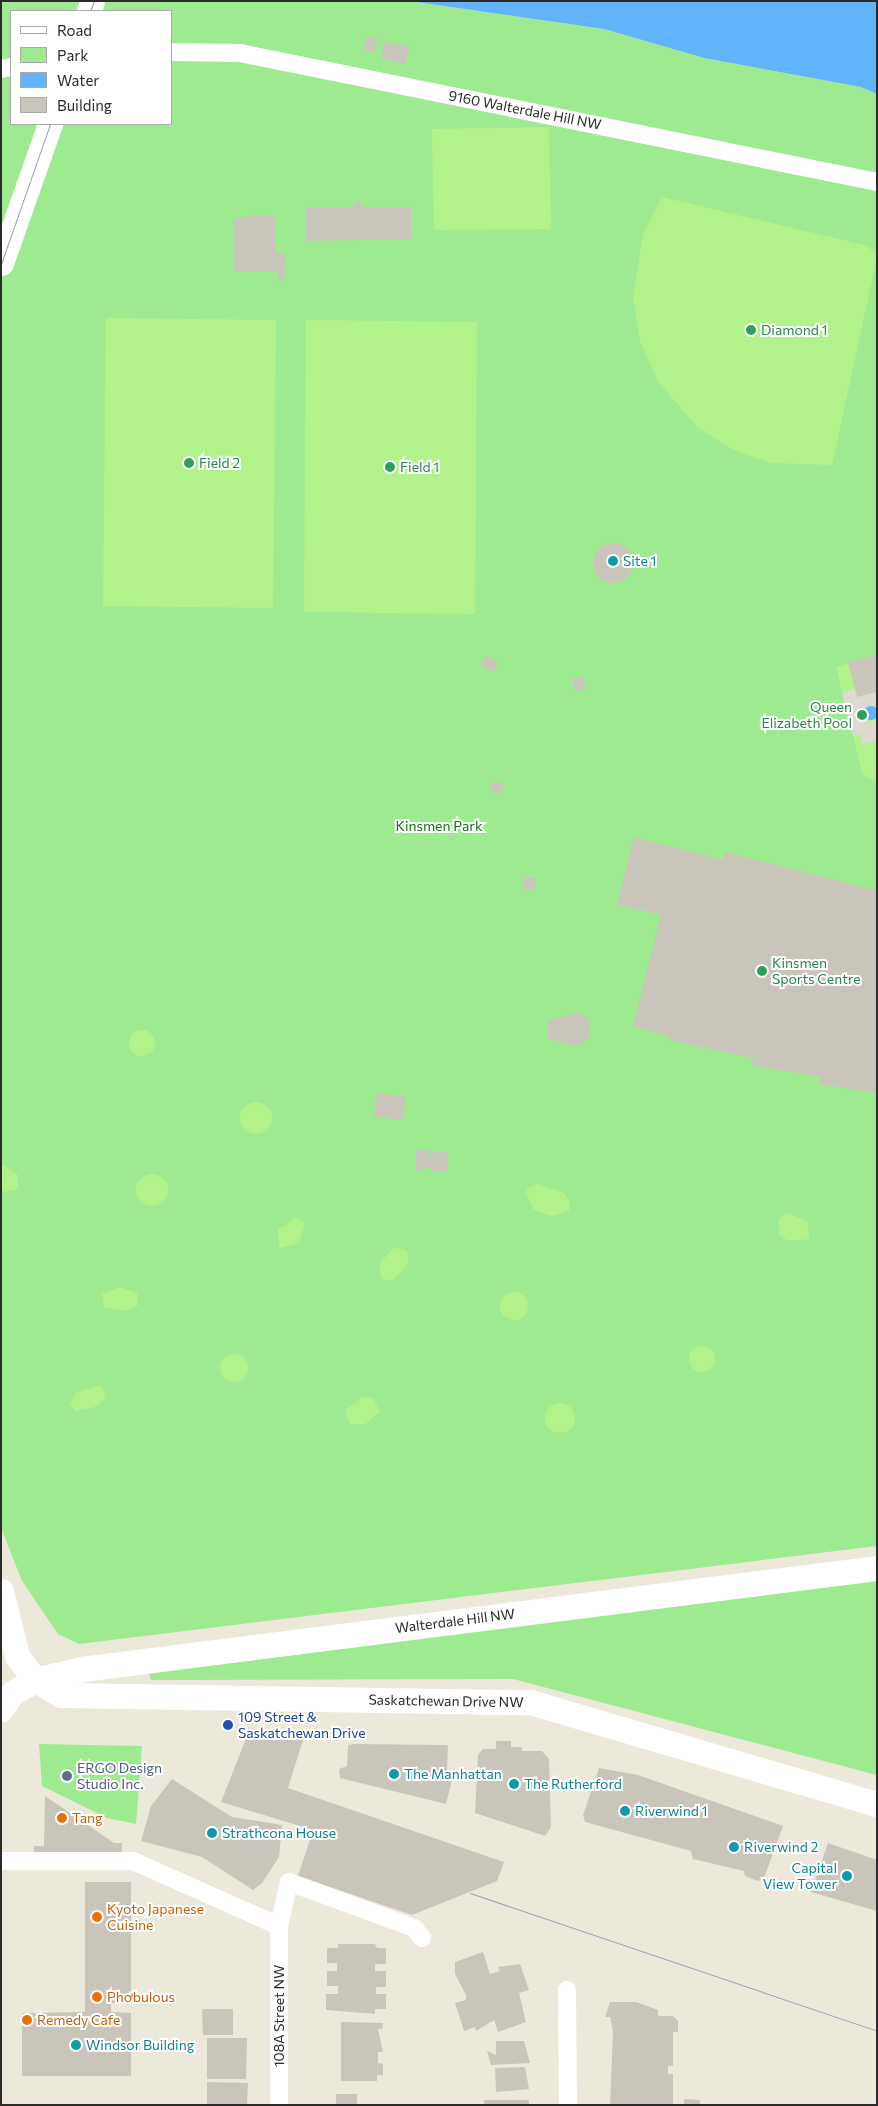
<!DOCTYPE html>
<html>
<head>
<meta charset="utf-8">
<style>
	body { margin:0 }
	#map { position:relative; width:878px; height:2106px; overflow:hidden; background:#ede9da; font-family:Commissioner,sans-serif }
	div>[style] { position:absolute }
	.green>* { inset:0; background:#9eea91 }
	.pitch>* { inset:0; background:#b2f28b }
	.round { border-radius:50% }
	.plaza>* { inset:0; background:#dddbd1 }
	.water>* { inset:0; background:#62b4fa }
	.building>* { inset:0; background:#c9c5ba }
	.minor>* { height:18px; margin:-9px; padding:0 9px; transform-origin:9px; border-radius:9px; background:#fff }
	.secondary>* { height:25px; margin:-12.5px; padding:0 12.5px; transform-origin:12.5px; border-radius:12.5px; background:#fff }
	.tram>* { height:1px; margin:-0.5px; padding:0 0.5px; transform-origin:0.5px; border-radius:0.5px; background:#9e9cb6 }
	.dots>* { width:14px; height:14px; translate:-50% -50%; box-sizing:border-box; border:2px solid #fff; border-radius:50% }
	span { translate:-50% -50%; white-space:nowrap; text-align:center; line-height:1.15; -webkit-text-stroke:4px #fff; paint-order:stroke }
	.street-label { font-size:14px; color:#2a2a2a }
	.leisure-label { font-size:14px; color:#27864d }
	.left { translate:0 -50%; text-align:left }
	.right { translate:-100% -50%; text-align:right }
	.culture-label { font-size:14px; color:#0d838f }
	.park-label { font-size:14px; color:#146e13 }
	.transit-label { font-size:14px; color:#164399 }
	.service-label { font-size:14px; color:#4e5e75 }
	.food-label { font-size:14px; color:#c56008 }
	.frame { position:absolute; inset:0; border:2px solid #2a2a2a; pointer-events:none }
	.legend { position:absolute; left:10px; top:10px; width:162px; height:115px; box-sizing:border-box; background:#fff; border:1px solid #aaa; margin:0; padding:6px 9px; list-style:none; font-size:15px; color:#2a2a2a }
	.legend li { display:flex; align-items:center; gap:10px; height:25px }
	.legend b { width:25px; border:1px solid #aaa }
</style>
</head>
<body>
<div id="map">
	<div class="green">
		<i style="clip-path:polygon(evenodd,1px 1px,410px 1px,604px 29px,704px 58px,861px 87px,877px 94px,877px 1546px,79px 1644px,58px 1634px,22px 1581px,1px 1528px,1px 1px,11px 11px,171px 11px,171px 124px,11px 124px,11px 11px)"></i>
		<i style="clip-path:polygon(877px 1572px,877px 1775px,513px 1679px,151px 1680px,148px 1671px)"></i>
		<i style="clip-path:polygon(39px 1744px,142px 1746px,136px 1824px,107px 1818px,42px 1786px)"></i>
	</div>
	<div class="pitch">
		<i style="clip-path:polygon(549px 127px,551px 229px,434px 230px,432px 129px)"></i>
		<i style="clip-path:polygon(662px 197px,868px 246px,877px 257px,832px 465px,771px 463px,732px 449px,697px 427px,657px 380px,640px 341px,633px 298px,643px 235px)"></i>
		<i style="clip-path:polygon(106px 318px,276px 320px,273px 608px,103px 606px)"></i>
		<i style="clip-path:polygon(306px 320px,477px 322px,475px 614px,304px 612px)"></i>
		<i style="clip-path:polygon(877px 655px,877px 782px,863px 775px,836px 667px)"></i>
		<i class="round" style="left:129px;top:1030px;width:26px;height:26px"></i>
		<i class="round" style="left:240px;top:1102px;width:32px;height:32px"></i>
		<i style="clip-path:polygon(1px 1163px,18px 1175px,18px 1189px,1px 1192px)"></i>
		<i class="round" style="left:136px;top:1174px;width:32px;height:32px"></i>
		<i style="clip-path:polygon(538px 1184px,564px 1193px,570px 1202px,569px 1211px,552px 1216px,534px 1210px,526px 1194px,528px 1187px)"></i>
		<i style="clip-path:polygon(789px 1213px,807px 1222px,810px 1239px,789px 1241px,779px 1235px,779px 1218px)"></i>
		<i style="clip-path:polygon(296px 1217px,305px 1223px,299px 1243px,279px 1248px,278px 1230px)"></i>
		<i style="clip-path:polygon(394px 1248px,404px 1249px,409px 1255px,406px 1267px,392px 1281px,382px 1279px,379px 1264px)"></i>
		<i style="clip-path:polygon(120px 1287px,137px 1293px,138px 1305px,124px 1311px,104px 1307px,102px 1294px)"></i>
		<i class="round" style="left:500px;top:1292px;width:28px;height:28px"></i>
		<i class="round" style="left:689px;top:1346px;width:26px;height:26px"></i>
		<i class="round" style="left:220px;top:1354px;width:28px;height:28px"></i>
		<i style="clip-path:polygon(100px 1385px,105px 1392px,104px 1400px,95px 1407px,75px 1411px,70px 1404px,76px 1393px)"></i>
		<i style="clip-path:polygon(362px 1397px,373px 1398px,380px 1412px,365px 1424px,350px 1424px,345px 1410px)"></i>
		<i class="round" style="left:545px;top:1403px;width:30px;height:30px"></i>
	</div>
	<div class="plaza">
		<i style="clip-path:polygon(855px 689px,877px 692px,877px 705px,865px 708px,868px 722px,877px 720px,877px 741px,862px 744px,860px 734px,853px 736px,842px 693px)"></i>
	</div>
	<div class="water">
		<i style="clip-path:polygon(410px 1px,877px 1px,877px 94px,861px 87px,704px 58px,604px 29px)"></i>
		<i class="round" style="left:864px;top:706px;width:14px;height:14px"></i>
	</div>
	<div class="building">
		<i style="clip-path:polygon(366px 37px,377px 39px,375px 52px,364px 50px)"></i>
		<i style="clip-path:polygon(385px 41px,409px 47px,405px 64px,381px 58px)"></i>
		<i style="clip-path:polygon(354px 202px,361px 202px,361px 207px,411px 207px,411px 239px,305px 241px,305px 208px,354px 207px)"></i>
		<i style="clip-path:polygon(263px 215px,275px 217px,276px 253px,286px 253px,284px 281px,279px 281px,276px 271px,234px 272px,233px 218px)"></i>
		<i class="round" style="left:593px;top:543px;width:40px;height:40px"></i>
		<i style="clip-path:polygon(877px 655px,877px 692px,857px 697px,848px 662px)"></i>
		<i style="clip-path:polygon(485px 656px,498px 661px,494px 672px,481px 667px)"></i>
		<i style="clip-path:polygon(583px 676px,586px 689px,575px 691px,572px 678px)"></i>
		<i style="clip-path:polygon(493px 781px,504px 784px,501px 794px,490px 791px)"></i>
		<i style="clip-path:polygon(634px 837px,723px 860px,725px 852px,877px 891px,877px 1093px,819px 1084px,821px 1077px,752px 1065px,753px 1058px,669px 1040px,670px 1036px,633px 1026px,661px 915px,617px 904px)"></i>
		<i style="clip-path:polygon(524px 878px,536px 878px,536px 889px,523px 889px)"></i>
		<i style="clip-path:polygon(577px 1012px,589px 1019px,589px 1039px,577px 1046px,548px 1039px,548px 1021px)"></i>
		<i style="clip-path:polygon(377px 1093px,406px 1097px,403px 1120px,374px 1117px)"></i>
		<i style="clip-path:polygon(429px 1149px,429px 1157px,433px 1152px,448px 1152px,448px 1172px,432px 1172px,432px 1167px,416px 1171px,416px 1150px)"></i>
		<i style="clip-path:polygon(277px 1728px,304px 1737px,288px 1788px,504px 1862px,497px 1881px,412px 1915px,298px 1876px,313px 1830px,221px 1802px,249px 1731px,273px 1739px)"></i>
		<i style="clip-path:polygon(496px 1741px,511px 1741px,511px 1747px,522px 1747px,522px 1751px,542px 1751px,549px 1759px,551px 1827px,545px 1836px,475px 1813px,478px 1755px,483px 1749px,496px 1749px)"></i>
		<i style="clip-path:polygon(355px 1744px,448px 1745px,447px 1770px,453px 1776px,446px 1804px,340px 1778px,339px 1769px,347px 1766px,348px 1745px)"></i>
		<i style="clip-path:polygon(599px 1768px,638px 1775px,783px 1826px,764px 1878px,758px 1881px,745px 1876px,744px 1871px,693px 1859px,691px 1851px,585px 1822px,583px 1815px)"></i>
		<i style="clip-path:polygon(172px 1779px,232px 1817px,282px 1825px,279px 1857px,262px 1883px,253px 1890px,202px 1857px,141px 1841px,151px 1806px)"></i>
		<i style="clip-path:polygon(45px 1796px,114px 1843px,122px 1843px,122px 1852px,34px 1854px,34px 1846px,44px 1846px)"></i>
		<i style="clip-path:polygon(828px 1843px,877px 1860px,877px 1911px,811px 1892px)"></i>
		<i style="clip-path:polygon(85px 1882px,131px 1882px,131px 2003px,111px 2003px,111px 2012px,131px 2013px,131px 2076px,22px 2076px,22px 2013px,85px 2012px)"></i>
		<i style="clip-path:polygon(338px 1944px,375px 1944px,377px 1948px,386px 1948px,386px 1964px,375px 1964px,375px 1971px,386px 1971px,386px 1987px,376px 1987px,376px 1994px,386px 1994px,386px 2009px,375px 2009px,375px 2014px,326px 2010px,326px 1994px,338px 1994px,338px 1986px,327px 1986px,327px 1971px,337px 1971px,337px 1963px,327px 1963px,327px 1948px,338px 1948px)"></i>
		<i style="clip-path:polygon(483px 1952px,490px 1974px,500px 1971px,498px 1967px,520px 1964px,529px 1990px,519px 1993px,526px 2022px,498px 2032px,494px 2020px,476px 2031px,475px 2027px,464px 2031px,455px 2003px,466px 2000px,466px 1995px,455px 1974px,455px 1962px)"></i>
		<i style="clip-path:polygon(610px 2002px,636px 2002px,658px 2010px,658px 2016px,673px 2016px,678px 2021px,678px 2032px,673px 2032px,673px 2066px,668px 2066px,668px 2074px,673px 2074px,673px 2104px,610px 2105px,613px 2032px,610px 2017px,605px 2017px)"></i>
		<i style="clip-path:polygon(202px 2009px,233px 2009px,233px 2035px,203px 2035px)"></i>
		<i style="clip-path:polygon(341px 2022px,383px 2023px,382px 2029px,378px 2029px,383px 2052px,378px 2052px,378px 2063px,383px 2064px,383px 2075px,377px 2075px,377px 2081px,341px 2081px)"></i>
		<i style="clip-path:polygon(207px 2038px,247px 2038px,246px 2079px,207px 2079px)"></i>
		<i style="clip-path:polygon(496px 2041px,524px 2041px,530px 2063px,491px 2065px,487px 2051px,496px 2055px)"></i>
		<i style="clip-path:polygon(525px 2067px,529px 2089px,496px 2092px,495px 2068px)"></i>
		<i style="clip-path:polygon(207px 2082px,248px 2083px,247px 2105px,207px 2105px)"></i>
		<i style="clip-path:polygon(336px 2094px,357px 2094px,357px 2105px,336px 2105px)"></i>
		<i style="clip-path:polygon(684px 2099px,700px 2100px,700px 2105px,684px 2105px)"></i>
		<i style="clip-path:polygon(484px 2100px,529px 2100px,529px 2105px,484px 2105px)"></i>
	</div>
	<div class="minor">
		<i style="left:171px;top:52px;width:69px;rotate:0.8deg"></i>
		<i style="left:240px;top:53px;width:650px;rotate:11.45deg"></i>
		<i style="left:1px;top:69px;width:10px;rotate:-11deg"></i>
		<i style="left:1px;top:1861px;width:132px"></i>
		<i style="left:133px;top:1861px;width:160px;rotate:24deg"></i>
		<i style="left:567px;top:1990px;width:115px;rotate:89.5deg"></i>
		<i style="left:279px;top:2105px;width:179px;rotate:-90deg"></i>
		<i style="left:279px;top:1926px;width:45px;rotate:-77.2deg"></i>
		<i style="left:289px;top:1882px;width:133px;rotate:20.2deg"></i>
		<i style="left:414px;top:1928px;width:13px;rotate:51deg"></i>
	</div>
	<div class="secondary">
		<i style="left:89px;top:11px;width:10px;rotate:-73deg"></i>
		<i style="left:1px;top:263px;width:147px;rotate:-70.6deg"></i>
		<i style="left:1px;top:1591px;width:67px;rotate:76.2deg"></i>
		<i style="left:17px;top:1656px;width:30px;rotate:53deg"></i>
		<i style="left:35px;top:1680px;width:30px;rotate:30deg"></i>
		<i style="left:61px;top:1695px;width:469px;rotate:0.9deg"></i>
		<i style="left:530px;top:1702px;width:362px;rotate:16.4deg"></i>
		<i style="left:1px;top:1709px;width:19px;rotate:-55deg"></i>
		<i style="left:12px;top:1693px;width:26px;rotate:-29deg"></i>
		<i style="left:35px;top:1680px;width:48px;rotate:-13.2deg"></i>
		<i style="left:82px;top:1669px;width:801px;rotate:-7.24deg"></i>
	</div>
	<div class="tram">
		<i style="left:90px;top:11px;width:11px;rotate:-68deg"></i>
		<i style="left:1px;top:264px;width:148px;rotate:-70.7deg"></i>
		<i style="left:470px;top:1893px;width:430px;rotate:18.7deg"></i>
	</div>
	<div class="dots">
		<i style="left:751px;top:330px;background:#2e9e5b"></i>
		<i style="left:189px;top:463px;background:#2e9e5b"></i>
		<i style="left:390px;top:467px;background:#2e9e5b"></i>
		<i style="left:613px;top:561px;background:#0f9aa8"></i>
		<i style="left:862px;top:715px;background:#2e9e5b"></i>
		<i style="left:762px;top:971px;background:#2e9e5b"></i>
		<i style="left:228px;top:1725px;background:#1a4fb4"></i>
		<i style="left:394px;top:1774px;background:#0f9aa8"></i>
		<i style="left:67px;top:1776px;background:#5c6f8a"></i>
		<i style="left:514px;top:1784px;background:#0f9aa8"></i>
		<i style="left:625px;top:1811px;background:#0f9aa8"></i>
		<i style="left:62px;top:1818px;background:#e8710a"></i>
		<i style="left:212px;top:1833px;background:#0f9aa8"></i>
		<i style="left:734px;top:1847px;background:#0f9aa8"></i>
		<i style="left:847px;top:1876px;background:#0f9aa8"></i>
		<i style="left:97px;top:1917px;background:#e8710a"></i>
		<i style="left:97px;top:1997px;background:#e8710a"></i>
		<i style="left:27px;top:2020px;background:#e8710a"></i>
		<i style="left:76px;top:2045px;background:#0f9aa8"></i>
	</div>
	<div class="street-label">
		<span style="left:525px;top:110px;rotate:11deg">9160 Walterdale Hill NW</span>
		<span style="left:455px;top:1621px;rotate:-7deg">Walterdale Hill NW</span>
		<span style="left:446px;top:1701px;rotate:1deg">Saskatchewan Drive NW</span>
		<span style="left:279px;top:2016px;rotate:-90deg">108A Street NW</span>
	</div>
	<div class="leisure-label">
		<span class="left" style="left:761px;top:330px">Diamond 1</span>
		<span class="left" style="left:199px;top:463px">Field 2</span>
		<span class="left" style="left:400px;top:467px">Field 1</span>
		<span class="right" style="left:852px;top:715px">Queen<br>Elizabeth Pool</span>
		<span class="left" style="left:772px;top:971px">Kinsmen<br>Sports Centre</span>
	</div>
	<div class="culture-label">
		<span class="left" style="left:623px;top:561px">Site 1</span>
		<span class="left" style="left:404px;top:1774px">The Manhattan</span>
		<span class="left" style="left:524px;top:1784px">The Rutherford</span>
		<span class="left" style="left:635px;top:1811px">Riverwind 1</span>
		<span class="left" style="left:222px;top:1833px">Strathcona House</span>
		<span class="left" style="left:744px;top:1847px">Riverwind 2</span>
		<span class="right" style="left:837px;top:1876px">Capital<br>View Tower</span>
		<span class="left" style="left:86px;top:2045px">Windsor Building</span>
	</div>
	<div class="park-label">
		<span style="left:439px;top:826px">Kinsmen Park</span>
	</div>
	<div class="transit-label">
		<span class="left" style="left:238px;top:1725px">109 Street &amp;<br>Saskatchewan Drive</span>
	</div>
	<div class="service-label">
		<span class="left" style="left:77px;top:1776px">ERGO Design<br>Studio Inc.</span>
	</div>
	<div class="food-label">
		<span class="left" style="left:72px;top:1818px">Tang</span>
		<span class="left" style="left:107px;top:1917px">Kyoto Japanese<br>Cuisine</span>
		<span class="left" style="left:107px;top:1997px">Phơbulous</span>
		<span class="left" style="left:37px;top:2020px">Remedy Cafe</span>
	</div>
	<div class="frame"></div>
	<ul class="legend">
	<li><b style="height:6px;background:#fff"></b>Road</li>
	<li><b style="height:14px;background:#9eea91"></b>Park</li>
	<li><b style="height:14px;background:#62b4fa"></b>Water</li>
	<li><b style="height:14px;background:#c9c5ba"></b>Building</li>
	</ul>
</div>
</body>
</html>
